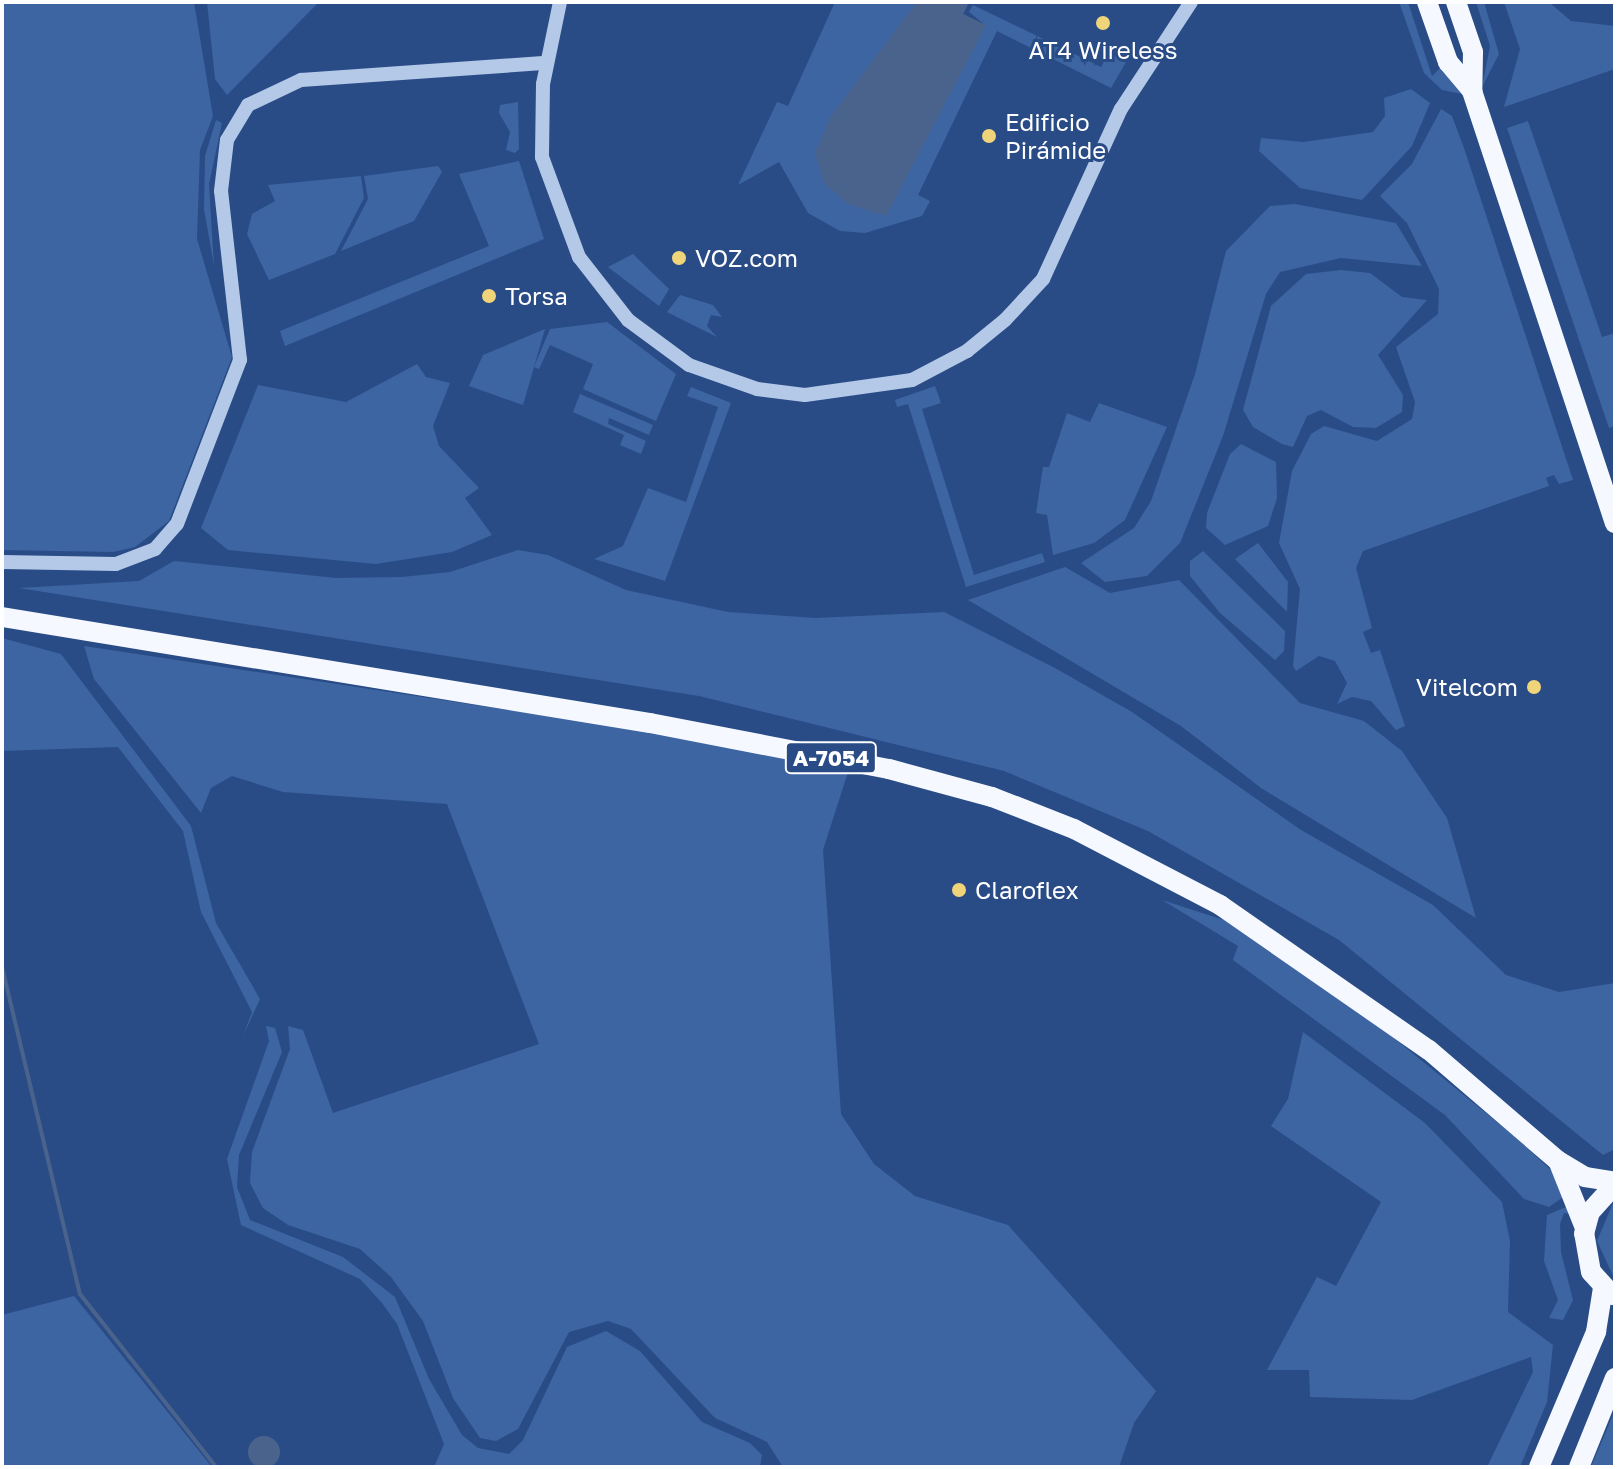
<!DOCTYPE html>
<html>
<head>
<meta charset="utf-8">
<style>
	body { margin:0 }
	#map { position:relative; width:1617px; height:1469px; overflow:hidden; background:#294c86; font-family:"Golos Text",sans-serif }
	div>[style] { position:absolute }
	.green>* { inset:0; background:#3d65a2 }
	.water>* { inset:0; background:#4a638d }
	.round { border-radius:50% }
	.stream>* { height:4px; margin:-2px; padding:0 2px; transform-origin:2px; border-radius:2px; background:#4a638d }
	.minor>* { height:14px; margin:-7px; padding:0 7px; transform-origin:7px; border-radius:7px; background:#b4c8e8 }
	.major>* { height:20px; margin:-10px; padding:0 10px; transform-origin:10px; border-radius:10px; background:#f5f8fe }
	.dots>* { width:22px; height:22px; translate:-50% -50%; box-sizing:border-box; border:4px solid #294c86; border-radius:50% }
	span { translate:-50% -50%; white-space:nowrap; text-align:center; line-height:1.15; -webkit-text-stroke:6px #294c86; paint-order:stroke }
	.shield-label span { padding:2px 6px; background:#294c86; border:2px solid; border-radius:6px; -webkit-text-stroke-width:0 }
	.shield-label { font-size:22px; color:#fff; font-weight:700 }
	.poi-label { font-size:24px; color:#fff }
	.left { translate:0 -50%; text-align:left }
	.right { translate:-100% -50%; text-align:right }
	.frame { position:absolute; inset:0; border:4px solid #fff; pointer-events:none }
</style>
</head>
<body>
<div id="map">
	<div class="green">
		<i style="clip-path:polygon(2px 2px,194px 2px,213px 116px,200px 150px,197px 239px,232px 357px,169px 521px,135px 547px,113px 552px,2px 550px)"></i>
		<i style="clip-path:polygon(207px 2px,319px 2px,227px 95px,215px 79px)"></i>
		<i style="clip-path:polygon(835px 2px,969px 2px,963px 14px,985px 25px,969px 12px,973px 5px,1101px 67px,1109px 53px,1126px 62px,1111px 88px,997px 31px,918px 195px,930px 201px,922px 216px,865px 233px,840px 231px,808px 213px,779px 162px,738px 185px,777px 102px,788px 106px)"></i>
		<i style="clip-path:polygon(1399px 2px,1408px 2px,1432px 76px,1441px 67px,1462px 94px,1442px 90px,1424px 73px)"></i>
		<i style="clip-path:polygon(1476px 2px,1484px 2px,1499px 54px,1482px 87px,1490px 46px)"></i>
		<i style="clip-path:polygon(1504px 2px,1549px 2px,1571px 21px,1615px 26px,1615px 69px,1504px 107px,1520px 49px)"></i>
		<i style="clip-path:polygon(1411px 89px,1430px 103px,1412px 146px,1362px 200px,1300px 188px,1259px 151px,1261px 138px,1303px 142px,1373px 132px,1385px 116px,1384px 98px)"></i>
		<i style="clip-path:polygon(518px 102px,519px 149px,515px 153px,506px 150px,510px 132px,499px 113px,500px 105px)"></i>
		<i style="clip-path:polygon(1441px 109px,1452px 116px,1465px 151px,1573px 480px,1559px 484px,1554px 475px,1546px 478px,1549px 486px,1363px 551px,1356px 568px,1372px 628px,1363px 632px,1371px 653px,1380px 650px,1405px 726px,1396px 730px,1371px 701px,1352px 697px,1337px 704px,1347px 683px,1335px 661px,1319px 656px,1296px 671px,1293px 666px,1300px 589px,1279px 543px,1292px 471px,1311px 434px,1324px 426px,1377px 441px,1412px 419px,1415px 402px,1396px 347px,1438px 314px,1439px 289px,1407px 223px,1380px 196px,1412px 164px)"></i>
		<i style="clip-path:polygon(216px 120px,222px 123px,209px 184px,214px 266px,204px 209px,205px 156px)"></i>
		<i style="clip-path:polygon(1528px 121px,1602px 337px,1615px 333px,1615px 426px,1609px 428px,1507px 128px)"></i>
		<i style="clip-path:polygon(519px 161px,544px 239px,285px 346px,280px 331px,489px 246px,459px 174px)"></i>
		<i style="clip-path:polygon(438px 166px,442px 172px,414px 221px,341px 251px,368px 199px,364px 176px)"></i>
		<i style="clip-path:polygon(361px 176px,364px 198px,335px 254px,269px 280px,247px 234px,252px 214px,275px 201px,268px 185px)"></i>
		<i style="clip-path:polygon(1295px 204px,1396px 223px,1422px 266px,1341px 258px,1280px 272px,1266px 294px,1223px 436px,1180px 543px,1147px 576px,1105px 582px,1081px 563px,1134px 528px,1151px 501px,1195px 374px,1226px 251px,1270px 206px)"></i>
		<i style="clip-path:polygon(633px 254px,669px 289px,659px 306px,608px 267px)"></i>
		<i style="clip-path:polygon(1341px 270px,1370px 273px,1402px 297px,1427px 300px,1378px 355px,1403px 395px,1402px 412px,1376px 428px,1353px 427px,1321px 410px,1307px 416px,1293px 447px,1282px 444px,1253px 427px,1243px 410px,1271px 306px,1306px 274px)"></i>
		<i style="clip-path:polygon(680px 295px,713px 305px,722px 317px,711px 315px,707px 326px,717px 337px,667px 312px)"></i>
		<i style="clip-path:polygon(607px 322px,676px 374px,656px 421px,583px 389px,593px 364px,550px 345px,539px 369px,534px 367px,550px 329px)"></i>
		<i style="clip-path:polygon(545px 329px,523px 405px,469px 386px,483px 355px)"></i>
		<i style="clip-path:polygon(417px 364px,426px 377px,450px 383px,433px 426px,439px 446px,479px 488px,465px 498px,492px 535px,452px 552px,376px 564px,228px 550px,201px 528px,258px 385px,346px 402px)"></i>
		<i style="clip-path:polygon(935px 386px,941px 403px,922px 409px,974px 575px,1042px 553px,1045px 562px,966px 587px,908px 404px,897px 407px,895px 400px)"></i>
		<i style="clip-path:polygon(691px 387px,731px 403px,665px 581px,594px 559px,623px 546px,648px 488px,686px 502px,718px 407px,687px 396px)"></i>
		<i style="clip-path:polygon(580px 394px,653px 425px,649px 435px,609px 418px,608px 424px,646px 441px,641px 454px,620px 445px,624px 435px,573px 412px)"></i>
		<i style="clip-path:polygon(1099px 403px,1167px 427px,1125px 520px,1094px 543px,1053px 555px,1047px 515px,1036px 513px,1043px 467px,1049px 467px,1067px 413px,1090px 422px)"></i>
		<i style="clip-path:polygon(1241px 444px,1276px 462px,1277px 498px,1268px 526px,1225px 545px,1206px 528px,1207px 513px,1230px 454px)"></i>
		<i style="clip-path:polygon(1258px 543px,1288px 582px,1287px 612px,1235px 559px)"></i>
		<i style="clip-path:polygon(518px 550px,548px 555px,626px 590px,728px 612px,816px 618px,944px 612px,1055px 668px,1132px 712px,1301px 830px,1433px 905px,1506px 975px,1559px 992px,1615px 983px,1615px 1149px,1603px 1155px,1339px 940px,1148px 831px,1004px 771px,699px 696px,19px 588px,139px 581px,174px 561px,336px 578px,402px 577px,450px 572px)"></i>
		<i style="clip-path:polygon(1203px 551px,1285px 631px,1284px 651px,1275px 660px,1220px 613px,1190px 576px,1190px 561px)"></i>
		<i style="clip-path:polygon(1065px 567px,1110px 593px,1179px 580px,1300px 703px,1364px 721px,1402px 751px,1447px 818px,1476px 918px,1261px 788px,1181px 726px,968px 600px)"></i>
		<i style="clip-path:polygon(2px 638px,61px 654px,191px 826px,216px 923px,260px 999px,243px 1036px,252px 1012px,201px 912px,183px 831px,118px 747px,2px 751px)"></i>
		<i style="clip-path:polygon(84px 646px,708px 740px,849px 769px,823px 850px,841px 1114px,874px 1164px,915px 1196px,1008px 1225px,1156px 1391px,1134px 1423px,1119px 1467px,783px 1467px,767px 1442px,715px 1418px,631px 1329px,608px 1321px,569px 1332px,518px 1429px,496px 1441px,480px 1438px,453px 1398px,423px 1321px,391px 1277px,360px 1249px,288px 1225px,263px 1208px,250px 1183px,252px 1152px,290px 1049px,288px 1026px,303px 1030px,333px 1113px,539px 1044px,447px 804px,283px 792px,232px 776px,211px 788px,201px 813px,94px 679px)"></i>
		<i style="clip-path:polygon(1162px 900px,1224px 920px,1367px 1016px,1514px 1136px,1552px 1171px,1566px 1195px,1549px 1207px,1524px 1199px,1445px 1115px,1233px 960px,1238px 946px)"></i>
		<i style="clip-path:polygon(266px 1026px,275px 1028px,282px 1052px,239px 1155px,237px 1187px,250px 1220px,343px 1257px,395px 1297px,429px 1379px,462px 1435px,478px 1448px,509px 1454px,523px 1440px,567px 1347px,606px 1331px,640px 1351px,702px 1422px,750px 1443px,762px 1455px,760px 1467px,434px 1467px,444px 1444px,397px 1324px,382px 1303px,360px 1279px,241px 1225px,227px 1159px,269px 1041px)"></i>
		<i style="clip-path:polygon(1303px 1032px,1425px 1123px,1502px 1202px,1510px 1241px,1508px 1312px,1553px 1345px,1547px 1402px,1520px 1467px,1487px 1467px,1533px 1372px,1531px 1357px,1412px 1400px,1310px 1397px,1309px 1370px,1267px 1370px,1317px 1277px,1336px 1286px,1381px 1202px,1271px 1126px,1288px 1099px)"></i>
		<i style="clip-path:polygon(1615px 1198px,1615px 1280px,1597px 1241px)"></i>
		<i style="clip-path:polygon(1566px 1207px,1572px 1214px,1564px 1213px,1560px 1224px,1561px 1252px,1573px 1300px,1563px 1320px,1549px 1318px,1558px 1300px,1544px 1261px,1547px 1215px)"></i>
		<i style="clip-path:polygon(74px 1296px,212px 1467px,2px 1467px,2px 1315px)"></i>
		<i style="clip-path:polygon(1615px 1410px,1615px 1467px,1591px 1467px)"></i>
	</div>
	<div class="water">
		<i style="clip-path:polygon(917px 2px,969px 2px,963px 14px,986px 25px,886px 216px,848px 204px,824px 183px,815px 153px,831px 116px)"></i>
		<i class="round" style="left:248px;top:1436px;width:32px;height:32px"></i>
	</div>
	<div class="stream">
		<i style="left:2px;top:967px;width:336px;rotate:76.6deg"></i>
		<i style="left:80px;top:1294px;width:220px;rotate:51.8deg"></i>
	</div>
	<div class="minor">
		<i style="left:560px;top:2px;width:84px;rotate:101.7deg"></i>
		<i style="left:543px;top:84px;width:73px;rotate:90.8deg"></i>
		<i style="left:542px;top:157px;width:107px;rotate:69.7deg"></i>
		<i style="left:579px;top:257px;width:80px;rotate:52.1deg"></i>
		<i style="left:628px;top:320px;width:76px;rotate:36.4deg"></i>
		<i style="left:689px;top:365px;width:72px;rotate:19.4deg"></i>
		<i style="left:757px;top:389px;width:48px;rotate:7.1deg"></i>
		<i style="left:805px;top:395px;width:108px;rotate:-8deg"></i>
		<i style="left:912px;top:380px;width:62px;rotate:-27.8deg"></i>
		<i style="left:967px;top:351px;width:49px;rotate:-39.2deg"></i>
		<i style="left:1005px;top:320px;width:56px;rotate:-47.2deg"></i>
		<i style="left:1043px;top:279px;width:187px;rotate:-65.4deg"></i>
		<i style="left:1121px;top:109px;width:128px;rotate:-56.8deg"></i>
		<i style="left:2px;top:562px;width:114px;rotate:1deg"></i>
		<i style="left:116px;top:564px;width:42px;rotate:-21deg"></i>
		<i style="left:155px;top:549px;width:33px;rotate:-49deg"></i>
		<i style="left:177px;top:524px;width:176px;rotate:-69deg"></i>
		<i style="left:240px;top:360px;width:170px;rotate:-96.4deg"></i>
		<i style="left:221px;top:191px;width:51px;rotate:-83.3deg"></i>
		<i style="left:227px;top:140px;width:41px;rotate:-59deg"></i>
		<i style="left:248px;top:105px;width:59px;rotate:-25.3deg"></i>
		<i style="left:301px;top:80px;width:246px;rotate:-4deg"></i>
	</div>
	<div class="major">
		<i style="left:1427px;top:2px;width:64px;rotate:70.7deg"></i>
		<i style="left:1448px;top:62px;width:38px;rotate:50deg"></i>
		<i style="left:1456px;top:2px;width:53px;rotate:71.2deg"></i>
		<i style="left:1473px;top:52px;width:39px;rotate:91deg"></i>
		<i style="left:1472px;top:91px;width:455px;rotate:71.7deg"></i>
		<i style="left:2px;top:617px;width:657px;rotate:9.29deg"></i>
		<i style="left:650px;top:723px;width:243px;rotate:10.9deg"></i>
		<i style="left:889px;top:769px;width:107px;rotate:15.2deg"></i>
		<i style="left:992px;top:797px;width:88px;rotate:21.3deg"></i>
		<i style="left:1074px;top:829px;width:165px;rotate:27.5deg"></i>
		<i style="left:1220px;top:905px;width:254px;rotate:34.8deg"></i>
		<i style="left:1429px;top:1050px;width:169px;rotate:40.7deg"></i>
		<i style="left:1557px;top:1160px;width:33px;rotate:31deg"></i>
		<i style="left:1585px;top:1177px;width:30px;rotate:9deg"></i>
		<i style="left:1559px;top:1163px;width:70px;rotate:68.2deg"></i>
		<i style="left:1612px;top:1295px;width:31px;rotate:-132deg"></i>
		<i style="left:1591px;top:1272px;width:39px;rotate:-100deg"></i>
		<i style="left:1584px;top:1234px;width:23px;rotate:-75deg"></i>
		<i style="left:1590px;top:1212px;width:38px;rotate:-48deg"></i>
		<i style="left:1539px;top:1467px;width:147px;rotate:-67.1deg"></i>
		<i style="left:1596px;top:1332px;width:45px;rotate:-81deg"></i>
		<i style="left:1579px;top:1467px;width:96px;rotate:-68deg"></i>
	</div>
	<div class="dots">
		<i style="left:1103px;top:23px;background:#efd47a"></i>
		<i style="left:989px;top:136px;background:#efd47a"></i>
		<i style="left:679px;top:258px;background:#efd47a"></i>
		<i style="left:489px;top:296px;background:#efd47a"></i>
		<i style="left:1534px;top:687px;background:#efd47a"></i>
		<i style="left:959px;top:890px;background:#efd47a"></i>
	</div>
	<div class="shield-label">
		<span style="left:831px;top:758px">A-7054</span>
	</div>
	<div class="poi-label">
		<span style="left:1103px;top:50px">AT4 Wireless</span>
		<span class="left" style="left:1005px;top:136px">Edificio<br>Pirámide</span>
		<span class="left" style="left:695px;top:258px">VOZ.com</span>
		<span class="left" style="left:505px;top:296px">Torsa</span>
		<span class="right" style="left:1518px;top:687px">Vitelcom</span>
		<span class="left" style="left:975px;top:890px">Claroflex</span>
	</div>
	<div class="frame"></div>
</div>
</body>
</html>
